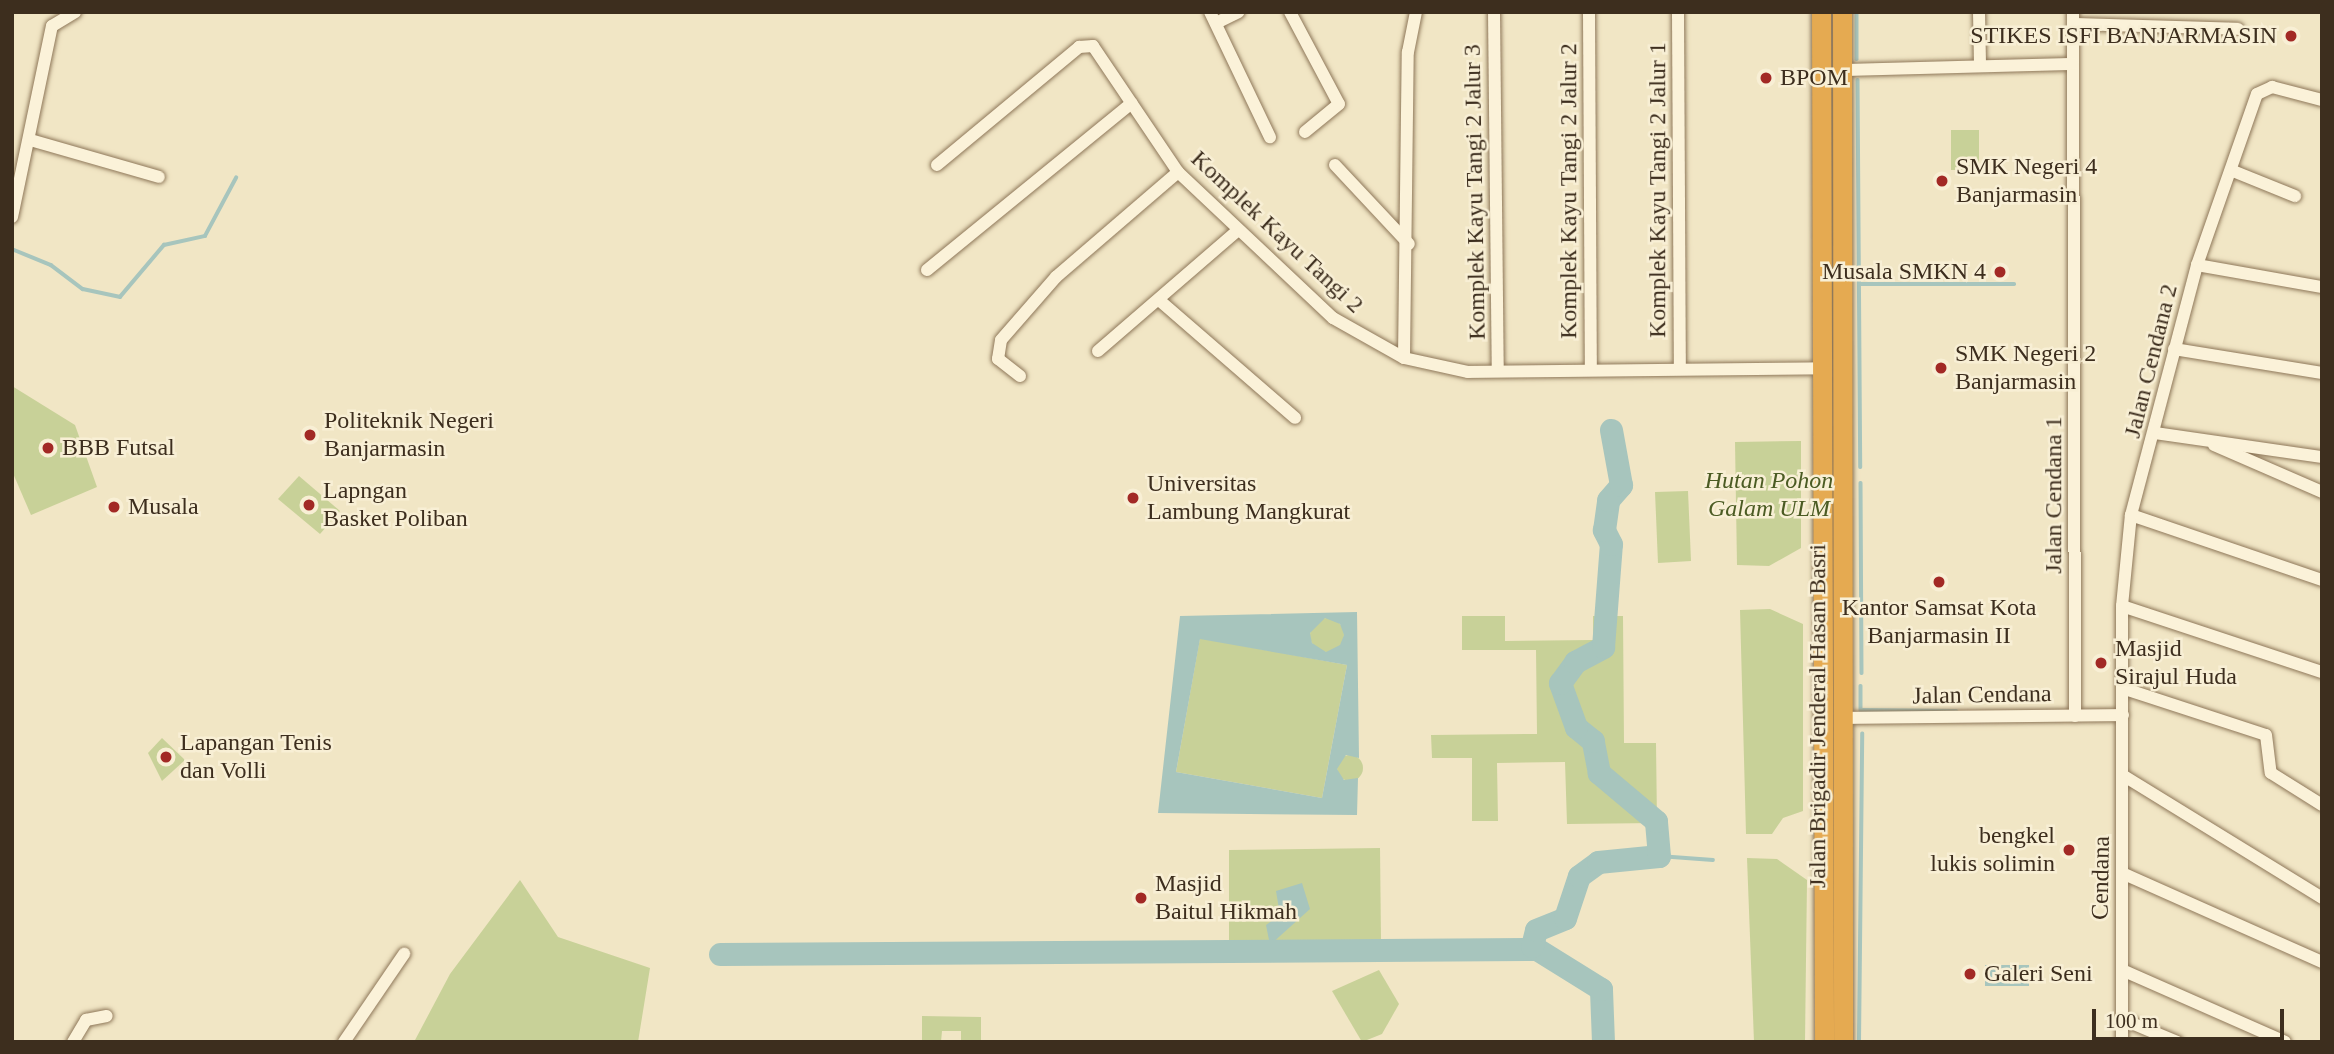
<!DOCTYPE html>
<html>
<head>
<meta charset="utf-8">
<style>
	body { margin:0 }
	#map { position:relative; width:2334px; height:1054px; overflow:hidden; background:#f1e6c5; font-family:Georgia,serif }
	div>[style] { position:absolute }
	.green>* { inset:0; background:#c8d198 }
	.round { border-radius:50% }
	.water>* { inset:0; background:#a7c5bd }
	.stream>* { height:3.5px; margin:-1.75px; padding:0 1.75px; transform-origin:1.75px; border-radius:1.75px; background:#a7c5bd }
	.river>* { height:23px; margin:-11.5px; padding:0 11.5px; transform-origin:11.5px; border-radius:11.5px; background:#a7c5bd }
	.roads { filter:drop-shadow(0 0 2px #8e7759) drop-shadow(0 0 2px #8e7759) }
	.minor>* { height:12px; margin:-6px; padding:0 6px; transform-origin:6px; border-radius:6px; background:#fbf2d9 }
	.highway>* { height:19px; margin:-9.5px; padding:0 9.5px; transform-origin:9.5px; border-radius:9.5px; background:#e5aa51 }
	.dots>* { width:19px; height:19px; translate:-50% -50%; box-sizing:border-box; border:4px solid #f8efd5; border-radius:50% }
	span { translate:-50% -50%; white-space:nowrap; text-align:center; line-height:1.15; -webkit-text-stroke:5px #f8efd5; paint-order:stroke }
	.poi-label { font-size:24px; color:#3d2e1e }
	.right { translate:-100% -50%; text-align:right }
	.left { translate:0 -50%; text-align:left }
	.street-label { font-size:24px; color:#3d2e1e }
	.park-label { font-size:24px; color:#4b5b23; font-style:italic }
	.frame { position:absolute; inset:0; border:14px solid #3d2e1e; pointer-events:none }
	.scale { position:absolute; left:2092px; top:1009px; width:192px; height:32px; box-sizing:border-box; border:4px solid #3d2e1e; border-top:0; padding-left:9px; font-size:21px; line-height:24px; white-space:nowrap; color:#3d2e1e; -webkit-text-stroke:5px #f8efd5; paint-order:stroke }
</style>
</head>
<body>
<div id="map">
	<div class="green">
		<i style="clip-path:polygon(1951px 130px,1979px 130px,1979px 170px,1951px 170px)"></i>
		<i style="clip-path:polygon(12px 386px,75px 425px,97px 487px,31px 515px,12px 471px)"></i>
		<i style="clip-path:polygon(1801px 441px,1801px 548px,1769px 566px,1737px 565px,1735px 442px)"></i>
		<i style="clip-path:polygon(299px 476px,340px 511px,320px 534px,278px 499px)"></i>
		<i style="clip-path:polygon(1688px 491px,1691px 561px,1658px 563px,1655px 492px)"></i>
		<i style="clip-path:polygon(1770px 609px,1803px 624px,1803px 811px,1783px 818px,1772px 834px,1746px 834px,1740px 610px)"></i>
		<i style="clip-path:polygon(1462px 616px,1505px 616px,1505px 641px,1593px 640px,1593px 616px,1623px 616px,1624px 743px,1656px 743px,1657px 823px,1567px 824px,1565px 762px,1497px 763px,1498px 821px,1472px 821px,1472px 758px,1432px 758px,1431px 735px,1537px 734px,1536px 650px,1462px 650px)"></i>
		<i class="round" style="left:1310px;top:618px;width:34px;height:34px"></i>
		<i style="clip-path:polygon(1200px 638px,1347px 665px,1322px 798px,1176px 772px)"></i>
		<i style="clip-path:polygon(162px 738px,185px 760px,162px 781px,148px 753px)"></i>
		<i class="round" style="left:1337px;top:755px;width:26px;height:26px"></i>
		<i style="clip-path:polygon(1380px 848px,1381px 942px,1229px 945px,1229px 850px)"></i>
		<i style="clip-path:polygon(1747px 858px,1777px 859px,1807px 880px,1805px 1042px,1754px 1042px)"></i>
		<i style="clip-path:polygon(520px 880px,558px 937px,650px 968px,638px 1042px,414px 1042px,450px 974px)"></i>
		<i style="clip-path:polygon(1379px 970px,1399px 1004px,1382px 1034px,1362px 1042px,1332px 991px)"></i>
		<i style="clip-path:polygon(922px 1016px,981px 1017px,981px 1042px,961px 1042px,961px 1031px,942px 1031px,941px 1042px,922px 1042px)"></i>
	</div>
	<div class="water">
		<i style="clip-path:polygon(evenodd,1357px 612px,1359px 758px,1346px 755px,1337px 769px,1344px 780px,1358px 778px,1357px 815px,1158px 813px,1180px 616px,1357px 612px,1325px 618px,1340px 624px,1344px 635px,1340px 645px,1326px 652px,1312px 643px,1310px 633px,1325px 618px,1357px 612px,1200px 639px,1347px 665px,1322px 798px,1176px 772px,1200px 639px)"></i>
		<i style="clip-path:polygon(1302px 883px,1310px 909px,1270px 945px,1266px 925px,1280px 915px,1276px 891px)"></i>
		<i style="clip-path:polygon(1985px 965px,2029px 965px,2029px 986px,1985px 986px)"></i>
	</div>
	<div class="stream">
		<i style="left:1857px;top:12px;width:47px;rotate:90deg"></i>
		<i style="left:1858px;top:80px;width:387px;rotate:89.6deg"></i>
		<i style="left:12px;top:249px;width:42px;rotate:22.3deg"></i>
		<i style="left:51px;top:265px;width:40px;rotate:37deg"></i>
		<i style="left:83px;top:289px;width:38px;rotate:12deg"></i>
		<i style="left:120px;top:297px;width:68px;rotate:-49.8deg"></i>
		<i style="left:164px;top:245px;width:42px;rotate:-12.4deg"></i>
		<i style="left:205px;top:236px;width:66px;rotate:-61.9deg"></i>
		<i style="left:1860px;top:284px;width:154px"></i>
		<i style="left:1861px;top:483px;width:190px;rotate:89.7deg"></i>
		<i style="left:1861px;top:686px;width:24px;rotate:90deg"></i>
		<i style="left:1861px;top:710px;width:95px;rotate:0.6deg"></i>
		<i style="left:1659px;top:856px;width:54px;rotate:4.2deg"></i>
		<i style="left:1859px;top:1042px;width:308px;rotate:-89.4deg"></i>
	</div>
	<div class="river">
		<i style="left:720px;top:954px;width:815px;rotate:-0.35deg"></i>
		<i style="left:1603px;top:1042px;width:53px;rotate:-92.2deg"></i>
		<i style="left:1601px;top:989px;width:81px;rotate:-148.1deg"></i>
		<i style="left:1532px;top:946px;width:16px;rotate:-76deg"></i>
		<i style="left:1536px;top:930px;width:31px;rotate:-22deg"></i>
		<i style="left:1565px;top:918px;width:44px;rotate:-71.6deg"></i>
		<i style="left:1579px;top:876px;width:24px;rotate:-36deg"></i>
		<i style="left:1598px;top:862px;width:61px;rotate:-5.6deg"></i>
		<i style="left:1659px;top:856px;width:35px;rotate:-95deg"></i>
		<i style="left:1656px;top:821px;width:75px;rotate:-139.9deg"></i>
		<i style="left:1599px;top:773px;width:33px;rotate:-101deg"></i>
		<i style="left:1593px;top:741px;width:22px;rotate:-141deg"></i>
		<i style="left:1576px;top:727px;width:47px;rotate:-110deg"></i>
		<i style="left:1560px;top:683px;width:26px;rotate:-54deg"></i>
		<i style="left:1575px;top:662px;width:32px;rotate:-28deg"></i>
		<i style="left:1603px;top:647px;width:103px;rotate:-85.6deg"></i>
		<i style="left:1611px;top:544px;width:16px;rotate:-117deg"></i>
		<i style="left:1604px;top:530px;width:30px;rotate:-82deg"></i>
		<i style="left:1608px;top:500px;width:20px;rotate:-49deg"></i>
		<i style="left:1621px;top:485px;width:56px;rotate:-100.3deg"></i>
	</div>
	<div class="roads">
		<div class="minor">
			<i style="left:1210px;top:12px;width:139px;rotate:64.4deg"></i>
			<i style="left:1290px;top:12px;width:104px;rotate:62deg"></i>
			<i style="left:1339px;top:104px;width:44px;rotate:140.5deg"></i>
			<i style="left:1494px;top:12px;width:359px;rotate:89.4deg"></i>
			<i style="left:1589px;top:12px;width:357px;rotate:89.7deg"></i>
			<i style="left:1678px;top:12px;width:355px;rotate:89.7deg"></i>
			<i style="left:1979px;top:12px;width:54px;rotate:88.9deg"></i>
			<i style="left:2073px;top:12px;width:704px;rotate:89.84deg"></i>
			<i style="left:1216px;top:23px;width:25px;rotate:-26deg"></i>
			<i style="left:2073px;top:24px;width:165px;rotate:1.7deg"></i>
			<i style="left:1842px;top:70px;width:231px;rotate:-1.5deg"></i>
			<i style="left:30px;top:140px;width:134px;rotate:16deg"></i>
			<i style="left:937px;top:165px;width:185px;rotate:-39.7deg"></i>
			<i style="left:1079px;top:47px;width:14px;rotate:-4deg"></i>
			<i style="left:1093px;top:46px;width:152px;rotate:56deg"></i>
			<i style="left:1178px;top:172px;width:213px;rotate:43.3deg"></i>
			<i style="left:1333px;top:318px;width:81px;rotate:29.4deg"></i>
			<i style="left:1404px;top:358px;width:66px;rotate:12.3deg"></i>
			<i style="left:1468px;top:372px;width:355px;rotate:-0.6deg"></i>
			<i style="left:1335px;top:165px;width:108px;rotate:46.9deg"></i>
			<i style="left:2233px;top:171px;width:67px;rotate:22deg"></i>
			<i style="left:12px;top:217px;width:195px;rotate:-78.2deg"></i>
			<i style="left:52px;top:26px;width:27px;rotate:-31deg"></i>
			<i style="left:2197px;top:265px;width:127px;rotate:10deg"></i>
			<i style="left:927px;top:270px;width:264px;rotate:-39.2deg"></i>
			<i style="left:1159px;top:300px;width:180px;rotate:40.9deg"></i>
			<i style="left:2174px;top:349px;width:150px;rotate:9.2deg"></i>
			<i style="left:1098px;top:351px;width:184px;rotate:-40.8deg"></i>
			<i style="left:1404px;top:358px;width:306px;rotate:-89.3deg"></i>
			<i style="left:1408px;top:52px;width:41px;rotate:-78.7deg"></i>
			<i style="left:1020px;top:376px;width:28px;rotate:-142deg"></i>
			<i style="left:998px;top:359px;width:19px;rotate:-81deg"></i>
			<i style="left:1001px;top:340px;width:84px;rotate:-48.9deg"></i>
			<i style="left:1056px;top:277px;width:161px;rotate:-40.7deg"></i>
			<i style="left:2155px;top:433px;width:169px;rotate:8.2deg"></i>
			<i style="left:2214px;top:445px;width:118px;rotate:23.5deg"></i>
			<i style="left:2131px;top:515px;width:202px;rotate:18.8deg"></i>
			<i style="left:2122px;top:606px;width:211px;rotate:18.3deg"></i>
			<i style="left:2122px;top:688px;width:151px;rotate:18.1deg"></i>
			<i style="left:2266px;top:735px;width:38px;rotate:83deg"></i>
			<i style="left:2271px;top:773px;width:60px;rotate:32.1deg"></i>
			<i style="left:1843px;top:718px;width:280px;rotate:-0.6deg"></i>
			<i style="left:2124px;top:776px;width:233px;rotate:31.6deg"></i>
			<i style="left:2122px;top:873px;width:219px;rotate:24deg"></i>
			<i style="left:2122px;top:970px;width:178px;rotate:23.8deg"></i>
			<i style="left:2122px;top:1019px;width:60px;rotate:22.7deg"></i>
			<i style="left:73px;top:1042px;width:26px;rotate:-59deg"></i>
			<i style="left:86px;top:1020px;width:21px;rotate:-11deg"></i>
			<i style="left:344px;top:1042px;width:107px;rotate:-55.7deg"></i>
			<i style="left:2122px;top:1042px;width:436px;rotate:-90deg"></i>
			<i style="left:2122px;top:606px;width:91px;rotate:-84.4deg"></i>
			<i style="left:2131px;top:515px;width:259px;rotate:-75.2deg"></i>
			<i style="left:2197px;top:265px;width:181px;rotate:-70.7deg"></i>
			<i style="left:2257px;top:94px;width:17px;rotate:-25deg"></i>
			<i style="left:2272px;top:87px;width:52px;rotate:14.6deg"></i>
		</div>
		<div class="highway">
			<i style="left:1821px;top:12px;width:1030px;rotate:89.83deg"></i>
			<i style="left:1842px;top:12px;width:1030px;rotate:89.94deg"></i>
		</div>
	</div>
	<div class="dots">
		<i style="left:2291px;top:36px;background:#a22925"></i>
		<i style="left:1766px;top:78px;background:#a22925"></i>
		<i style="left:1942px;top:181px;background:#a22925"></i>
		<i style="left:2000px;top:272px;background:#a22925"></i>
		<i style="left:1941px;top:368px;background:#a22925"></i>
		<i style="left:310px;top:435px;background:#a22925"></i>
		<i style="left:48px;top:448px;background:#a22925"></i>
		<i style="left:1133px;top:498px;background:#a22925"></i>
		<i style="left:309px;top:505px;background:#a22925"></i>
		<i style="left:114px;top:507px;background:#a22925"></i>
		<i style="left:1939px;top:582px;background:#a22925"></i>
		<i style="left:2101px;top:663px;background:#a22925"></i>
		<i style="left:166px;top:757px;background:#a22925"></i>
		<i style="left:2069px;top:850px;background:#a22925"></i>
		<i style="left:1141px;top:898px;background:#a22925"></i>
		<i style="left:1970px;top:974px;background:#a22925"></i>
	</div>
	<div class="poi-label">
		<span class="right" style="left:2277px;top:36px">STIKES ISFI BANJARMASIN</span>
		<span class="left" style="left:1780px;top:78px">BPOM</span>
		<span class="left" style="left:1956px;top:181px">SMK Negeri 4<br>Banjarmasin</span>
		<span class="right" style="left:1986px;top:272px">Musala SMKN 4</span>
		<span class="left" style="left:1955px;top:368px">SMK Negeri 2<br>Banjarmasin</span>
		<span class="left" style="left:324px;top:435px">Politeknik Negeri<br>Banjarmasin</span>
		<span class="left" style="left:62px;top:448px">BBB Futsal</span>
		<span class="left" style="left:1147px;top:498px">Universitas<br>Lambung Mangkurat</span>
		<span class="left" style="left:323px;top:505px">Lapngan<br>Basket Poliban</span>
		<span class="left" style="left:128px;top:507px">Musala</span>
		<span style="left:1939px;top:622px">Kantor Samsat Kota<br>Banjarmasin II</span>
		<span class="left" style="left:2115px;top:663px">Masjid<br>Sirajul Huda</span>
		<span class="left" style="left:180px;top:757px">Lapangan Tenis<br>dan Volli</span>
		<span class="right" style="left:2055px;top:850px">bengkel<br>lukis solimin</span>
		<span class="left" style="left:1155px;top:898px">Masjid<br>Baitul Hikmah</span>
		<span class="left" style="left:1984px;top:974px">Galeri Seni</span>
	</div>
	<div class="street-label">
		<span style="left:1658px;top:190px;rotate:-90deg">Komplek Kayu Tangi 2 Jalur 1</span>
		<span style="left:1569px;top:191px;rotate:-90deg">Komplek Kayu Tangi 2 Jalur 2</span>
		<span style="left:1475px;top:192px;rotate:-91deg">Komplek Kayu Tangi 2 Jalur 3</span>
		<span style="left:1277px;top:232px;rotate:43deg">Komplek Kayu Tangi 2</span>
		<span style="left:2151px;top:361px;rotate:-76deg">Jalan Cendana 2</span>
		<span style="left:2054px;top:495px;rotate:-90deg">Jalan Cendana 1</span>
		<span style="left:1982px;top:695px;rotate:-1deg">Jalan Cendana</span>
		<span style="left:1818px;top:716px;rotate:-90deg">Jalan Brigadir Jenderal Hasan Basri</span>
		<span style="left:2101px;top:878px;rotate:-89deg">Cendana</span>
	</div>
	<div class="park-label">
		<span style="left:1769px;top:495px">Hutan Pohon<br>Galam ULM</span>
	</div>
	<div class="frame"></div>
	<div class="scale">100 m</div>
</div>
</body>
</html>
